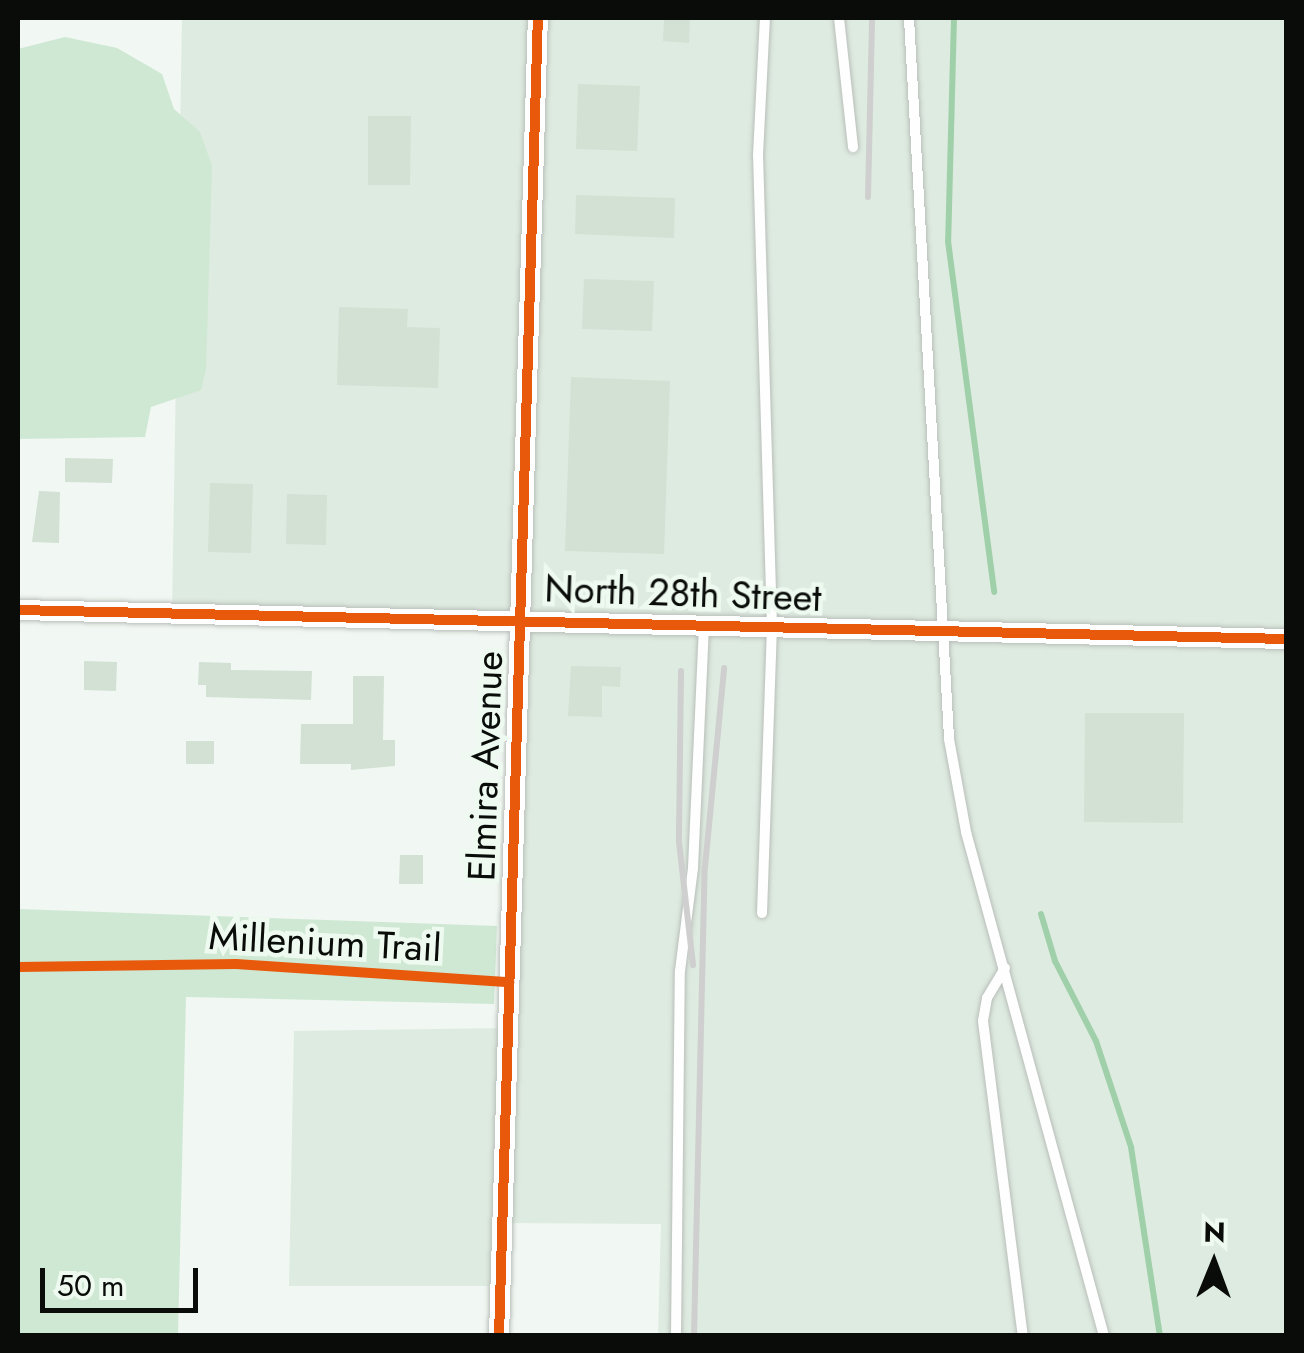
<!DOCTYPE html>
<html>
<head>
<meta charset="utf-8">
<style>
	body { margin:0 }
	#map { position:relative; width:1304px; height:1353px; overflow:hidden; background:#f1f7f2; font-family:Jost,sans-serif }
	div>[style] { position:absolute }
	.built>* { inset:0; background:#deebe0 }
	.green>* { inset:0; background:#cee8d3 }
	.stream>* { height:6px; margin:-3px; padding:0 3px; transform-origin:3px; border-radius:3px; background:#a0d0a9 }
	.building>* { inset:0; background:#d2e1d4 }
	.roads { filter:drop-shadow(0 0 2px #b9beba) drop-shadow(0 0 2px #b9beba) }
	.service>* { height:10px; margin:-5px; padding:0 5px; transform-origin:5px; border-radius:5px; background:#fdfefd }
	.minor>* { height:20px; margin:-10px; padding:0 10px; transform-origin:10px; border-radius:10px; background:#fdfefd }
	.rail>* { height:6px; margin:-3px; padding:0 3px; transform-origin:3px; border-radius:3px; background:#cecfce }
	.cycleway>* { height:10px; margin:-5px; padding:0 5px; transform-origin:5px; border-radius:5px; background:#e8590c }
	span { translate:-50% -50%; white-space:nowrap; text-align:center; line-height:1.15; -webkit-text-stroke:9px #eefaf0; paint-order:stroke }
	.street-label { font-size:38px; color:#090c09 }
	.frame { position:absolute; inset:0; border:20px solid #090c09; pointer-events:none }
	.north { position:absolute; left:1164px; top:1213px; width:100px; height:100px; -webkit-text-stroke:8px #eefaf0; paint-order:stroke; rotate:1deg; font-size:28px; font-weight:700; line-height:40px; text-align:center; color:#090c09 }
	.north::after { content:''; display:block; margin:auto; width:35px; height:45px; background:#090c09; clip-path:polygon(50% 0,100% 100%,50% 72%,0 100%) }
	.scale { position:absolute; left:40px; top:1268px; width:158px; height:45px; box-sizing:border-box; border:5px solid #090c09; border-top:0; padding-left:12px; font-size:30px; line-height:35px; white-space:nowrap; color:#090c09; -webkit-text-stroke:8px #eefaf0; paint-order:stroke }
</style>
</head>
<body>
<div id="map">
	<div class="built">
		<i style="clip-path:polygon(182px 18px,1286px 18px,1286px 1335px,658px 1335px,661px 1224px,503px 1223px,501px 1286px,289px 1286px,294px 1031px,507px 1028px,519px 619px,172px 613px)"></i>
	</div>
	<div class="green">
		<i style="clip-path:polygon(65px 37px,117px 48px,162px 74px,174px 109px,200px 132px,212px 166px,206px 369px,201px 390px,151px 407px,145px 437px,18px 439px,18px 49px)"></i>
		<i style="clip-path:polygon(18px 909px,497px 926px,494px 1004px,186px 997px,178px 1335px,18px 1335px)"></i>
	</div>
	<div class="stream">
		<i style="left:954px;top:18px;width:223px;rotate:91.5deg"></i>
		<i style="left:948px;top:241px;width:354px;rotate:82.5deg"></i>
		<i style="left:1041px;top:914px;width:49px;rotate:73.4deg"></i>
		<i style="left:1055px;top:961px;width:90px;rotate:62.9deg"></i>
		<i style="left:1096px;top:1041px;width:112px;rotate:71.7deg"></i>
		<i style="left:1131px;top:1147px;width:191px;rotate:81.3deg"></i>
	</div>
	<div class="building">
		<i style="clip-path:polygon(664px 18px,690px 18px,689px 43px,663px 41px)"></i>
		<i style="clip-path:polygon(578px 84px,640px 86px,637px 151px,576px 149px)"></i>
		<i style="clip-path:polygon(368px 116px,411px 116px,410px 185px,368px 185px)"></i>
		<i style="clip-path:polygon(576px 195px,675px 198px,674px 238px,575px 234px)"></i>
		<i style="clip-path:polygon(584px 279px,654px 281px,652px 331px,582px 329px)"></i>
		<i style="clip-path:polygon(339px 307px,408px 309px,407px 327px,440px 328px,438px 388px,337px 385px)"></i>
		<i style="clip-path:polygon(571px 377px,670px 381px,664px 554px,565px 551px)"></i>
		<i style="clip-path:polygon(65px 458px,113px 459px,112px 483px,65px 482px)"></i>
		<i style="clip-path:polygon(210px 483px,253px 484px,251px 553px,208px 552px)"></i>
		<i style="clip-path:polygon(39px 491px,60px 492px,59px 543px,32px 542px)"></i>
		<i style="clip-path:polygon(287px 494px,327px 495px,326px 545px,286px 544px)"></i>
		<i style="clip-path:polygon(84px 661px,117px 662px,116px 691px,84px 690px)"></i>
		<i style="clip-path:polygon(199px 662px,231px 663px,231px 670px,312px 671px,311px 700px,206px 697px,206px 685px,198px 685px)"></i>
		<i style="clip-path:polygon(571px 666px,621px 667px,620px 687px,602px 686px,602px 717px,568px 716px)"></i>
		<i style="clip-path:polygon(353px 676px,384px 676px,383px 740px,395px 740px,395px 766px,351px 770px,351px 764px,300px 764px,301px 724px,353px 724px)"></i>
		<i style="clip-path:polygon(1085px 713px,1184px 713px,1183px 823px,1084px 822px)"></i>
		<i style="clip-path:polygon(186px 741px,214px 741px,214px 764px,186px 764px)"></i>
		<i style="clip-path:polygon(400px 855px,423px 855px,423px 884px,399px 884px)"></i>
	</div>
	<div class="roads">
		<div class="service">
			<i style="left:839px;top:18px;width:130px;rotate:83.8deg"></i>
			<i style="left:909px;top:18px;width:722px;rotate:86.82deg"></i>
			<i style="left:949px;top:739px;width:95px;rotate:79.6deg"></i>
			<i style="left:966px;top:832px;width:523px;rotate:74.69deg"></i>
			<i style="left:762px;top:913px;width:287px;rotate:-88deg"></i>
			<i style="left:772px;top:626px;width:471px;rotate:-91.7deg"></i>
			<i style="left:758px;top:155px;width:137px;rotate:-87.1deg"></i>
			<i style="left:1005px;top:968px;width:35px;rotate:121deg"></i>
			<i style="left:987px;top:998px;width:23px;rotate:100deg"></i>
			<i style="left:983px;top:1021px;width:318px;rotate:82.8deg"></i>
			<i style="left:676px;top:1336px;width:365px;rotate:-89.4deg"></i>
			<i style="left:680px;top:971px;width:104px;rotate:-82.8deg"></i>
			<i style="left:693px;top:868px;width:243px;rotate:-87.4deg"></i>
		</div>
		<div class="minor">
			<i style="left:18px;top:610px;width:1268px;rotate:1.31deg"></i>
			<i style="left:499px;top:1336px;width:1319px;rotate:-88.31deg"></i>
		</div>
	</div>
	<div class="rail">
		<i style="left:868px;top:197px;width:179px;rotate:-88.7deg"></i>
		<i style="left:681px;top:671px;width:171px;rotate:90.7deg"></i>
		<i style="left:679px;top:842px;width:124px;rotate:83.5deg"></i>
		<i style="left:694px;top:1336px;width:469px;rotate:-88.7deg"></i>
		<i style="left:705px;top:867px;width:200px;rotate:-84.5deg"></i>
	</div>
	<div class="cycleway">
		<i style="left:18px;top:610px;width:1268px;rotate:1.31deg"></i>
		<i style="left:18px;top:967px;width:218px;rotate:-0.8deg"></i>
		<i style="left:236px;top:964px;width:274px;rotate:3.8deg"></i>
		<i style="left:499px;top:1336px;width:1319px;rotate:-88.31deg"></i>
	</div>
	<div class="street-label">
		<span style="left:683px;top:593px;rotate:2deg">North 28th Street</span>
		<span style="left:485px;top:766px;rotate:-88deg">Elmira Avenue</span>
		<span style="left:325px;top:942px;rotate:3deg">Millenium Trail</span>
	</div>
	<div class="frame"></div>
	<div class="north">N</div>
	<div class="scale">50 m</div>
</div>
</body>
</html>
